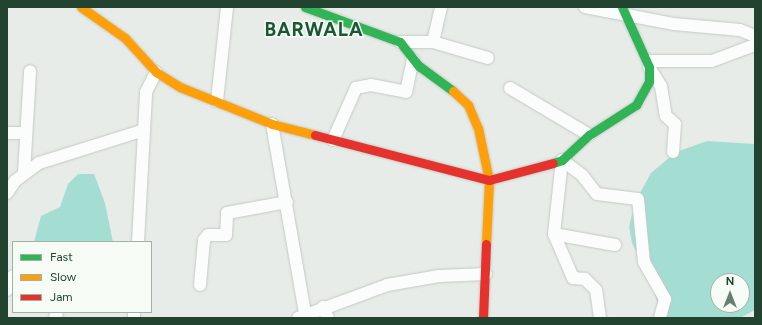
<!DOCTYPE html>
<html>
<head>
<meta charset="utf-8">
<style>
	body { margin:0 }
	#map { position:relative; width:762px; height:325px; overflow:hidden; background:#e7ece8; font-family:Figtree,sans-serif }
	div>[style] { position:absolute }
	.water>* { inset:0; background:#a4ded3 }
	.roads { filter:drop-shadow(0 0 1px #c4c9c5) drop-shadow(0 0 1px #c4c9c5) }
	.street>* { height:12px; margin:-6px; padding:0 6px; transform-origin:6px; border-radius:6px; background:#fbfcfc }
	.fast>* { height:9px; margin:-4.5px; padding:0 4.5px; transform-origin:4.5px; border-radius:4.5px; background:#30b455 }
	.slow>* { height:9px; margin:-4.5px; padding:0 4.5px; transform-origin:4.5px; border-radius:4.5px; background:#ff9f0a }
	.jam>* { height:9px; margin:-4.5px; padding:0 4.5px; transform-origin:4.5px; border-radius:4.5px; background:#e5322d }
	span { translate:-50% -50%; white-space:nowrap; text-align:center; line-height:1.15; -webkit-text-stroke:3px #f6fbf6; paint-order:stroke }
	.district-label { font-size:19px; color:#1b5735; font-weight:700; letter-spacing:1px }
	.frame { position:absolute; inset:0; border:8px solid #22432f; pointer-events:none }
	.legend { position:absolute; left:12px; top:241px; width:140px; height:72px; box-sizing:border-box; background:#f6fbf6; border:1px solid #a1b1a6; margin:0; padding:5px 7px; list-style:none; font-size:12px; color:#22432f }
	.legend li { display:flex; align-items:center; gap:8px; height:20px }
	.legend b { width:20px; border:1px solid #a1b1a6 }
	.north { position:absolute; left:710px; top:273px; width:40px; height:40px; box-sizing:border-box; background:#f6fbf6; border:1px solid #a1b1a6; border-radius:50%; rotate:0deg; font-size:11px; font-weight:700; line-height:16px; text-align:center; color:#22432f }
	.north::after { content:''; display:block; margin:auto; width:14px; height:18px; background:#677e70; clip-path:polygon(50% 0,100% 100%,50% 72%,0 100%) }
</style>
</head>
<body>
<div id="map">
	<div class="water">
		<i style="clip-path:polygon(evenodd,707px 141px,755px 144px,755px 310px,740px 318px,655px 318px,658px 305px,652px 283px,632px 243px,629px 227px,635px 202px,651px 173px,676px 152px,707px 141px,718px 281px,742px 281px,742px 305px,718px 305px,718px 281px)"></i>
		<i style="clip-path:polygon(78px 174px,94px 174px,105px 203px,113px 242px,34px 242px,41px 216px,60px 207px,68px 184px)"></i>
	</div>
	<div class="roads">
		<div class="street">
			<i style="left:585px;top:7px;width:91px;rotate:10.8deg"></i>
			<i style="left:674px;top:24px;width:66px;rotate:5.2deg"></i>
			<i style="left:740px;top:30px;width:16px;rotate:22deg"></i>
			<i style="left:400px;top:42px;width:33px"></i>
			<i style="left:433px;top:42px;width:57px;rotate:16.2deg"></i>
			<i style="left:433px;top:42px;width:36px;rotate:-77deg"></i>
			<i style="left:648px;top:61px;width:64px"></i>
			<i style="left:712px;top:61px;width:46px;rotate:-20.4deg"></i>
			<i style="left:649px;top:67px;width:22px;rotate:58deg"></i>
			<i style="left:661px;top:86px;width:30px;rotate:81deg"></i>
			<i style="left:666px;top:116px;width:12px;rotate:42deg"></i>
			<i style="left:675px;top:124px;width:28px;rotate:94deg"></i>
			<i style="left:510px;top:88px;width:92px;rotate:30.7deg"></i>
			<i style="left:217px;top:101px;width:95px;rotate:-83.9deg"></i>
			<i style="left:272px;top:124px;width:192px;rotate:80.1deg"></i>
			<i style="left:7px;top:133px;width:18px"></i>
			<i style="left:333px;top:140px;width:57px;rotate:-66.1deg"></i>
			<i style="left:356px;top:88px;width:15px;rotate:-11deg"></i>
			<i style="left:371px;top:85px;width:36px;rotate:11deg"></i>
			<i style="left:406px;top:92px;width:33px;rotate:-78deg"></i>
			<i style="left:24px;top:173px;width:102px;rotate:-86.6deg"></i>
			<i style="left:7px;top:193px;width:14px;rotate:-56deg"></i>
			<i style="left:15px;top:181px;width:30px;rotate:-37deg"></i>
			<i style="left:39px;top:163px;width:110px;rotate:-17.4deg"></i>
			<i style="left:554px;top:234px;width:62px;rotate:10.2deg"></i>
			<i style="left:138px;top:242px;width:150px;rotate:-86.9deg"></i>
			<i style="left:146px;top:92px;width:22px;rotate:-63deg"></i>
			<i style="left:200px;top:285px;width:45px;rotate:-84.9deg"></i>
			<i style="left:204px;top:240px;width:6px;rotate:-51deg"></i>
			<i style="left:208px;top:235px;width:18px"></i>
			<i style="left:226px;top:235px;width:22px;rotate:-87deg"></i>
			<i style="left:227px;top:213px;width:61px;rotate:-10.4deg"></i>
			<i style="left:7px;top:290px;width:15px;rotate:-67deg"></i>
			<i style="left:323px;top:307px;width:12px;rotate:66deg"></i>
			<i style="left:55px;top:318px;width:6px;rotate:-72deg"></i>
			<i style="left:134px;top:318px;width:6px;rotate:-90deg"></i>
			<i style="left:298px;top:318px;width:95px;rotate:-20.3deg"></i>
			<i style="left:387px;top:285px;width:53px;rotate:-9.8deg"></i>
			<i style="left:439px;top:276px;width:47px;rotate:-2.4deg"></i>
			<i style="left:600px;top:318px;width:28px;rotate:-98deg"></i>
			<i style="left:596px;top:290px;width:16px;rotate:-135deg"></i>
			<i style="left:585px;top:279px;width:12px;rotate:-175deg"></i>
			<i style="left:573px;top:278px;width:48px;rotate:-113.4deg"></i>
			<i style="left:554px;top:234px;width:74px;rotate:-83.8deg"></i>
			<i style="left:562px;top:160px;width:25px;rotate:37deg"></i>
			<i style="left:582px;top:175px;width:24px;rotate:52deg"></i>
			<i style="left:597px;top:194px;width:41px;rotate:7deg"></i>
			<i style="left:638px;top:199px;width:63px;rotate:84.6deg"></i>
			<i style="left:644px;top:262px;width:43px;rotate:60.4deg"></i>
			<i style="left:665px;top:299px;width:20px;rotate:105deg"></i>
		</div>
		<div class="fast">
			<i style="left:305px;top:7px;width:101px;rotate:20.2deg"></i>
			<i style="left:400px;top:42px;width:31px;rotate:52deg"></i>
			<i style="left:419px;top:66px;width:42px;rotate:36.3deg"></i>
			<i style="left:553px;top:163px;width:9px;rotate:-18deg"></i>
			<i style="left:562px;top:160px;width:37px;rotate:-43deg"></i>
			<i style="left:589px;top:135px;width:56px;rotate:-32.6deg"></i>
			<i style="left:636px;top:105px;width:26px;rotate:-61deg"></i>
			<i style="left:649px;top:82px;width:15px;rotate:-90deg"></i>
			<i style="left:649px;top:67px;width:66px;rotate:-114.2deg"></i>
		</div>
		<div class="slow">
			<i style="left:81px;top:7px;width:54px;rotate:35.2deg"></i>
			<i style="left:125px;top:38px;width:46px;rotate:47.6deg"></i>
			<i style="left:156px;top:72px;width:28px;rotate:32deg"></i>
			<i style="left:180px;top:87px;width:99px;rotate:21.9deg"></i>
			<i style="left:272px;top:124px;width:44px;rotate:14.3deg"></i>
			<i style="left:453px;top:91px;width:21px;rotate:43deg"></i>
			<i style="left:468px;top:105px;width:25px;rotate:67deg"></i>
			<i style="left:478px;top:128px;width:53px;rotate:78.1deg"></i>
			<i style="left:489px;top:180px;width:64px;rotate:92.7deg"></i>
		</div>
		<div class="jam">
			<i style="left:315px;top:135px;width:180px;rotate:14.5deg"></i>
			<i style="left:489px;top:180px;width:66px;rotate:-14.9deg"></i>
			<i style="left:483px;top:318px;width:74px;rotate:-87.7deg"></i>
		</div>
	</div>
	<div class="district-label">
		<span style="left:314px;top:30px">BARWALA</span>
	</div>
	<div class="frame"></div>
	<ul class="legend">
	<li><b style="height:5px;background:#30b455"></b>Fast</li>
	<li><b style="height:5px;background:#ff9f0a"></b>Slow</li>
	<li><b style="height:5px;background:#e5322d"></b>Jam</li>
	</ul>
	<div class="north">N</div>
</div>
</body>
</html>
